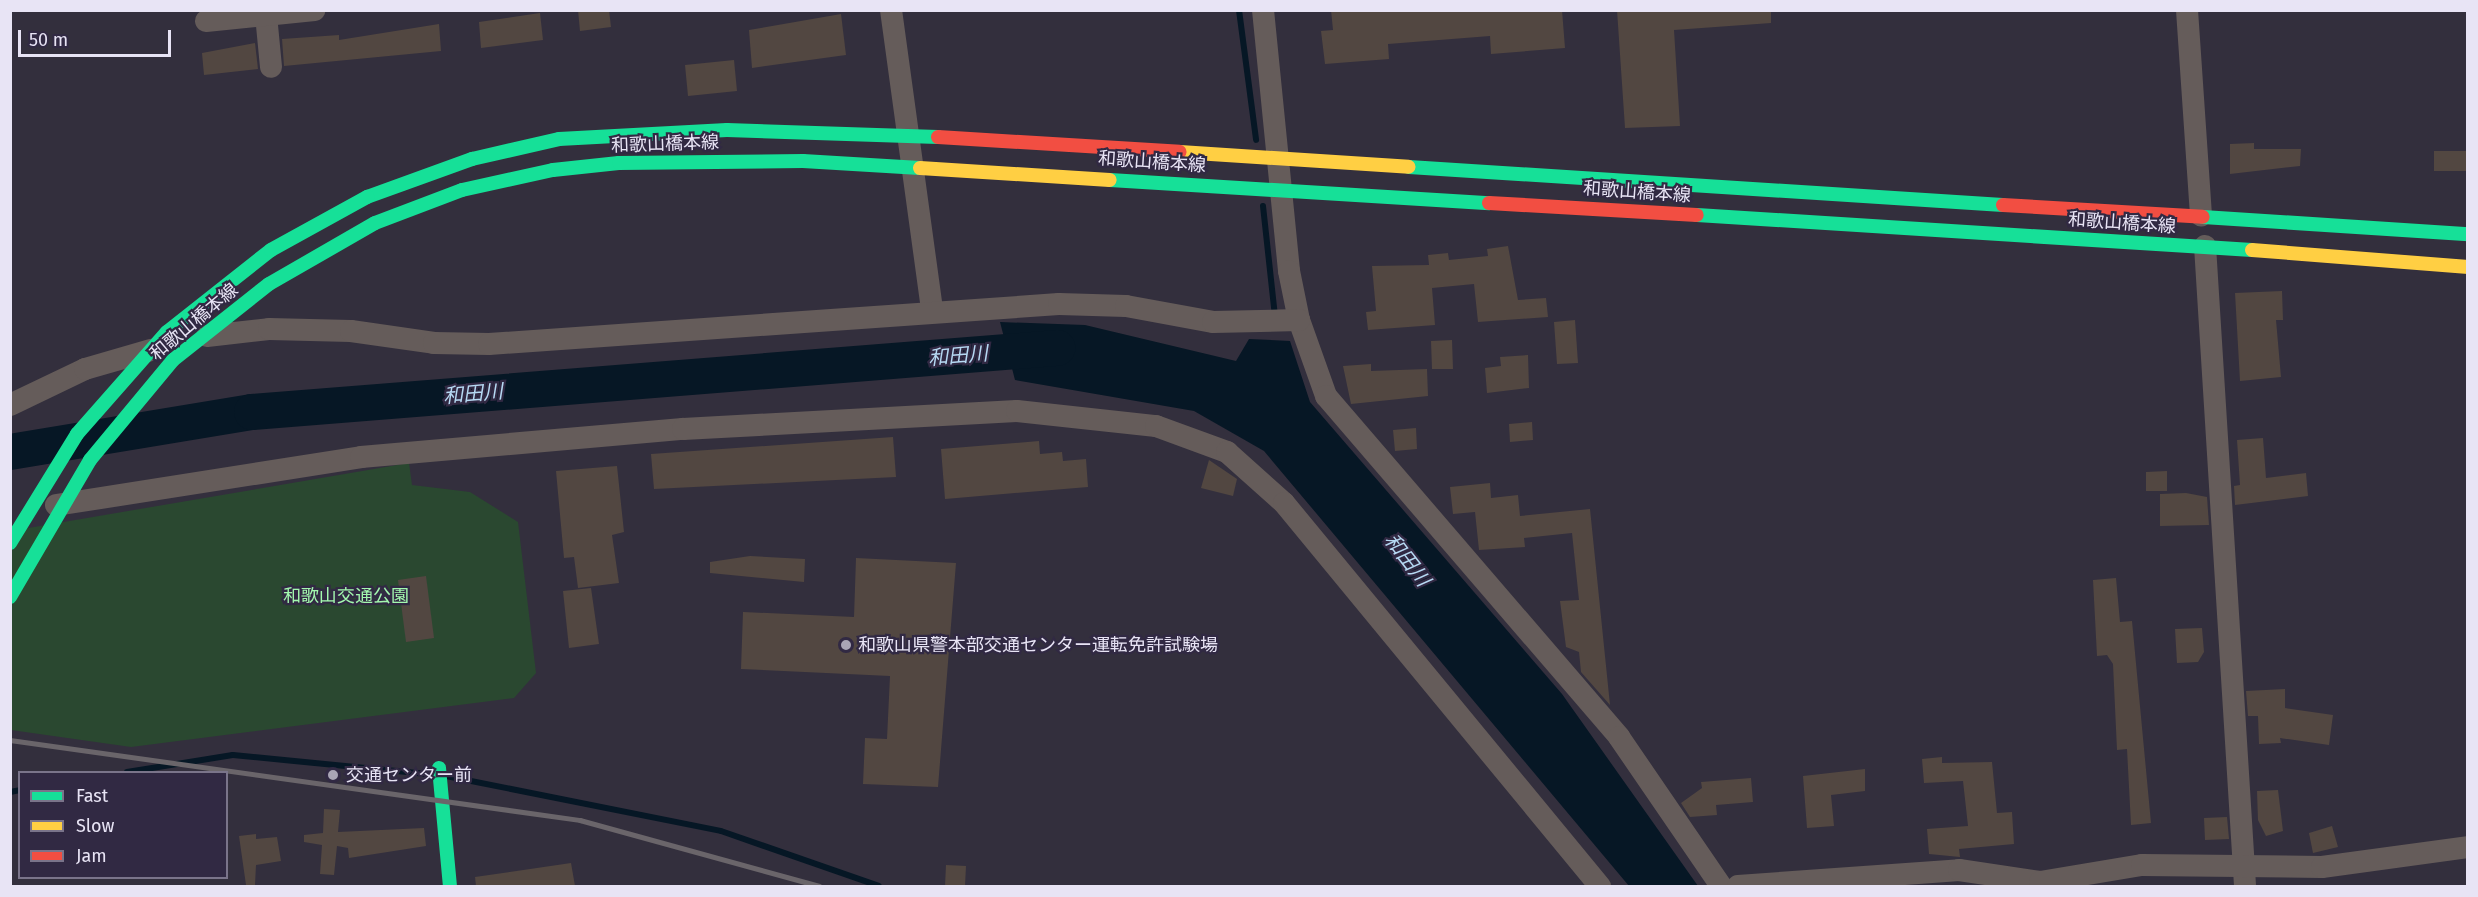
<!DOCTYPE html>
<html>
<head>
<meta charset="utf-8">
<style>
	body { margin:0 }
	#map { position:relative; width:2478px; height:897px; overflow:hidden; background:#332f3d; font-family:"Fira Sans","Noto Sans JP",sans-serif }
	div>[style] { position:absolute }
	.green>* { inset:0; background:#2a4830 }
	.water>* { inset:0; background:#061725 }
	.stream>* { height:6px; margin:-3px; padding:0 3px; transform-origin:3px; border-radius:3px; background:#061725 }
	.river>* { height:36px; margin:-18px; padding:0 18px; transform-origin:18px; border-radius:18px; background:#061725 }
	.building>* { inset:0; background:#524741 }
	.street>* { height:22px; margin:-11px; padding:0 11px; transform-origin:11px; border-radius:11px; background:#655c5a }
	.fast>* { height:14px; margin:-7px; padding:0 7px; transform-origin:7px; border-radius:7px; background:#16e098 }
	.slow>* { height:14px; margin:-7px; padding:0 7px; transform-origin:7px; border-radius:7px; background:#ffcf43 }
	.jam>* { height:14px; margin:-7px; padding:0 7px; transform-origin:7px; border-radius:7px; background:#f24e42 }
	.rail>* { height:4.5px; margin:-2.25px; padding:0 2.25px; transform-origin:2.25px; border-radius:2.25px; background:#6a656a }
	.fast-bridge>* { height:14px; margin:-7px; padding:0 7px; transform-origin:7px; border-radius:7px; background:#16e098 }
	.dots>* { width:16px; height:16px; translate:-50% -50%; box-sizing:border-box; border:3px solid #312943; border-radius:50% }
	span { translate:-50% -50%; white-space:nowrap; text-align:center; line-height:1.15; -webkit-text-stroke:4.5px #312943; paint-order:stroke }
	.street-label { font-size:18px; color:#e8e4f5 }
	.park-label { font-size:18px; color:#a3f8ae }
	.poi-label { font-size:18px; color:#e8e4f5 }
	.left { translate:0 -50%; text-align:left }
	.water-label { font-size:20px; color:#b6d9f3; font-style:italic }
	.frame { position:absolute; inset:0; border:12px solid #e8e4f5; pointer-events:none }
	.legend { position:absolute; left:18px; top:771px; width:210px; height:108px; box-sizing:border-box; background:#312943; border:2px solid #7a748a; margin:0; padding:8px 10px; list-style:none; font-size:18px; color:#e8e4f5 }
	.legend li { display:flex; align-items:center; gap:12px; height:30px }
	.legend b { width:30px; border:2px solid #7a748a }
	.scale { position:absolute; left:18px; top:30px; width:153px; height:27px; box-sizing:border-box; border:3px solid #e8e4f5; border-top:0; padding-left:8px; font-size:18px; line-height:21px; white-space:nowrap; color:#e8e4f5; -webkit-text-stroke:4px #312943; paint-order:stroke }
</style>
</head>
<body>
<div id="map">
	<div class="green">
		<i style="clip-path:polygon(409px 463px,412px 485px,470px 492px,518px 522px,536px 673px,514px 698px,131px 747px,11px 730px,11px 531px)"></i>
	</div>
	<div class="water">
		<i style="clip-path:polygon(1000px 322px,1085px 325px,1236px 361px,1249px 339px,1290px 341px,1310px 402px,1562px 694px,1698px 886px,1629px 886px,1264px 451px,1194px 411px,1015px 380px)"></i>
	</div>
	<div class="stream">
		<i style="left:1239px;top:10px;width:131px;rotate:82.5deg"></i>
		<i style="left:1263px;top:206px;width:111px;rotate:83.8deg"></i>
		<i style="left:127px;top:772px;width:107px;rotate:-9.1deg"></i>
		<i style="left:233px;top:755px;width:195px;rotate:5.6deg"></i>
		<i style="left:446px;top:776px;width:280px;rotate:11.3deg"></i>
		<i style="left:721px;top:831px;width:167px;rotate:19.2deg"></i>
		<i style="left:10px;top:792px;width:10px;rotate:-11deg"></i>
	</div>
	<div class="river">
		<i style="left:10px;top:452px;width:245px;rotate:-9.4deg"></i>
		<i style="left:252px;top:412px;width:808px;rotate:-4.55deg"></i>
	</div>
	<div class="building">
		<i style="clip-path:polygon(578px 10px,609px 10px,611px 27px,580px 31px)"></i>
		<i style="clip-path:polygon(1331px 10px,1562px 10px,1565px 48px,1491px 54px,1490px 36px,1388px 44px,1389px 59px,1325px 64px,1321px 31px,1333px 30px)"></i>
		<i style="clip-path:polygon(1617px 10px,1771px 10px,1771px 23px,1674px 30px,1680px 126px,1625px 128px)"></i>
		<i style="clip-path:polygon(540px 13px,543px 40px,481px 48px,479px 22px)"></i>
		<i style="clip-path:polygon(841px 14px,846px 55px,752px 68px,749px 30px)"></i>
		<i style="clip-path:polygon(439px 24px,441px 51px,284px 66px,282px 39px,339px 35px,339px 40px)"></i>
		<i style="clip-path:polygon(255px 43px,258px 69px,204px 75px,202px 53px)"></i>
		<i style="clip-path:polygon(734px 60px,737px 91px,688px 96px,685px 65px)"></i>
		<i style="clip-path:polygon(2254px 143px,2254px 149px,2301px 149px,2300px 166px,2230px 174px,2230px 144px)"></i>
		<i style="clip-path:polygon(2434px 151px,2468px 151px,2468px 171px,2434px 171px)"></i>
		<i style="clip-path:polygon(1508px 246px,1518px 300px,1546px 298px,1548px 317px,1478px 322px,1474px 284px,1432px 288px,1435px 325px,1368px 330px,1366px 312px,1376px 311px,1372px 266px,1429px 265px,1428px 255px,1448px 253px,1449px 260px,1488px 256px,1487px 249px)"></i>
		<i style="clip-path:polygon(2282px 291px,2283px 320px,2276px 320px,2281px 377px,2240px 381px,2235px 293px)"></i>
		<i style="clip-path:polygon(1575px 320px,1578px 363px,1557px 364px,1554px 322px)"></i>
		<i style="clip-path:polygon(1452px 340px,1453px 369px,1432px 369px,1431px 341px)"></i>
		<i style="clip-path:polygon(1528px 355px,1529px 388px,1487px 393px,1485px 368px,1501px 366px,1500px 357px)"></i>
		<i style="clip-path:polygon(1371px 364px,1371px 371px,1427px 369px,1428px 396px,1351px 404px,1343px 366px)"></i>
		<i style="clip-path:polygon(1532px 422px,1533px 440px,1510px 442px,1509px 424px)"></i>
		<i style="clip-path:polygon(1416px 428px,1417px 449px,1395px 451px,1393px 430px)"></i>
		<i style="clip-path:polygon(893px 437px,896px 477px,654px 489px,651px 454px)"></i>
		<i style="clip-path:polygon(2263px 438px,2266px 478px,2306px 473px,2308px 496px,2235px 505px,2234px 486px,2240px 485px,2237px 440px)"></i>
		<i style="clip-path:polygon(1039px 441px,1040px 454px,1062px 452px,1063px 461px,1086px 459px,1088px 487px,945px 499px,941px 449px)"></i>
		<i style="clip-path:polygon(1209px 460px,1237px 479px,1233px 496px,1201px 488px)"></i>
		<i style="clip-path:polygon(617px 466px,624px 532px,612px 535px,619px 583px,578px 588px,574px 557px,564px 558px,556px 471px)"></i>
		<i style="clip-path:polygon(2167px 471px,2167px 491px,2146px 491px,2146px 472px)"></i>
		<i style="clip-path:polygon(1490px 483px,1491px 498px,1518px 495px,1520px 516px,1590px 509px,1610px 705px,1581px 672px,1579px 652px,1566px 647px,1560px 601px,1579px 600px,1572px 533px,1524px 538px,1525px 547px,1479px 550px,1475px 512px,1453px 514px,1450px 487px)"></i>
		<i style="clip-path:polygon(2186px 493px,2207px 497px,2209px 525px,2160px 526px,2160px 494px)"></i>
		<i style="clip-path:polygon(750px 556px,805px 559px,804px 582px,710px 573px,710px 562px)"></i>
		<i style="clip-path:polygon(856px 558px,956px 563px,938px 787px,863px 784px,865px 738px,887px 739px,890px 676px,741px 669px,743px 612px,854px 617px)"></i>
		<i style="clip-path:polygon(426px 576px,434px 638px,406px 642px,398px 580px)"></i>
		<i style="clip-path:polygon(2116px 578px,2120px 622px,2132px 621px,2151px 823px,2131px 825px,2127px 749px,2117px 750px,2113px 664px,2107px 655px,2097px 656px,2093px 580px)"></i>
		<i style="clip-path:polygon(591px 588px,599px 644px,569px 648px,563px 591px)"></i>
		<i style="clip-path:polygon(2202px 628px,2204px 652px,2198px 662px,2177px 663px,2175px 629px)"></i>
		<i style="clip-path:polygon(2285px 689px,2285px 708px,2333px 715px,2329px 745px,2280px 738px,2281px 743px,2259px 744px,2258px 716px,2248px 716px,2246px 691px)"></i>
		<i style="clip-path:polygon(1942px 757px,1942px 763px,1992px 762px,1997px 813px,2012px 812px,2014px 844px,1959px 849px,1960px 857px,1929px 854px,1927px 829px,1968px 826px,1963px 781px,1924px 783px,1922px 759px)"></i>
		<i style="clip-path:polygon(1865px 769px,1865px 791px,1831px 795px,1834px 826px,1807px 828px,1803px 776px)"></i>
		<i style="clip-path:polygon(1751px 778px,1753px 802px,1716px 805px,1717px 815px,1690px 817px,1681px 803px,1702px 788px,1701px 782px)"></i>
		<i style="clip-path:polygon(2278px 790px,2283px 831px,2266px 836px,2258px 820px,2257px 791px)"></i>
		<i style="clip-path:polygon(324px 809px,340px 810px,338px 832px,424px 828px,426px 846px,349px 858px,348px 848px,337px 846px,334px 875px,320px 874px,322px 845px,304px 842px,304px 835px,323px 833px)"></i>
		<i style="clip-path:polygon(2227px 817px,2229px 839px,2205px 840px,2204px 818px)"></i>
		<i style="clip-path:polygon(2332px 826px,2338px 847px,2313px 853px,2309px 833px)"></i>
		<i style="clip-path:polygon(256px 834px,256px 839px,277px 837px,281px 861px,256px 865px,255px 885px,246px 885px,239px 836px)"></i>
		<i style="clip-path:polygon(571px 863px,575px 886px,476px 886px,475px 877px)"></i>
		<i style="clip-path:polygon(946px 865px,966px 866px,965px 886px,945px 886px)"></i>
	</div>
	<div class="street">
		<i style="left:891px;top:10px;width:302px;rotate:82.2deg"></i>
		<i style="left:1263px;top:10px;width:262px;rotate:84.3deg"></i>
		<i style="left:1289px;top:271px;width:50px;rotate:78.5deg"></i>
		<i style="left:1299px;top:320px;width:81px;rotate:70.4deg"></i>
		<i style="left:1326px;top:396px;width:450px;rotate:49.3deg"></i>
		<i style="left:1619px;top:737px;width:181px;rotate:55.6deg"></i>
		<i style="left:2187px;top:10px;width:206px;rotate:86.1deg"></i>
		<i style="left:266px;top:15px;width:52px;rotate:84.5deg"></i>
		<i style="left:206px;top:21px;width:109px;rotate:-5.8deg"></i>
		<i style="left:2205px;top:246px;width:641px;rotate:86.42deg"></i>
		<i style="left:207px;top:336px;width:62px;rotate:-6.4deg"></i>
		<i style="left:269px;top:329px;width:82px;rotate:1.4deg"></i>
		<i style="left:351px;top:331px;width:84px;rotate:8.2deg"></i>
		<i style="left:434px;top:343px;width:55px;rotate:1deg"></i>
		<i style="left:489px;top:344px;width:571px;rotate:-4.01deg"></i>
		<i style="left:1059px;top:304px;width:67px;rotate:1.7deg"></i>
		<i style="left:1126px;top:306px;width:88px;rotate:10.4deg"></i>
		<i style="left:1213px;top:322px;width:86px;rotate:-1.3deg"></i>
		<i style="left:10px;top:405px;width:83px;rotate:-25.6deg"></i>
		<i style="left:85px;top:369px;width:69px;rotate:-16.1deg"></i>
		<i style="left:56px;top:505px;width:309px;rotate:-8.9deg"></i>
		<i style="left:361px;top:457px;width:323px;rotate:-5deg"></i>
		<i style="left:683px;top:429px;width:334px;rotate:-3.1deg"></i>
		<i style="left:1017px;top:411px;width:140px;rotate:6.2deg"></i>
		<i style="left:1156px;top:426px;width:76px;rotate:20.1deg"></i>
		<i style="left:1227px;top:452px;width:76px;rotate:41.8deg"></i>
		<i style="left:1284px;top:503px;width:497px;rotate:50.5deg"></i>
		<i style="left:1738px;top:886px;width:222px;rotate:-4.1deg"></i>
		<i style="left:1959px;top:870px;width:82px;rotate:8.4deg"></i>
		<i style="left:2040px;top:882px;width:103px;rotate:-9.5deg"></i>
		<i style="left:2142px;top:865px;width:180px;rotate:0.6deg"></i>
		<i style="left:2322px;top:867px;width:147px;rotate:-7.8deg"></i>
	</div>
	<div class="fast">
		<i style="left:1409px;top:167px;width:595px;rotate:3.66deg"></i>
		<i style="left:1110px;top:180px;width:380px;rotate:3.5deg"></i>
		<i style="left:367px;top:197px;width:112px;rotate:-19.9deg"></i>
		<i style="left:472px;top:159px;width:89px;rotate:-12.9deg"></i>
		<i style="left:559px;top:139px;width:168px;rotate:-3.1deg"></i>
		<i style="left:727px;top:130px;width:211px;rotate:1.9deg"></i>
		<i style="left:1697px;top:215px;width:556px;rotate:3.61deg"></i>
		<i style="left:2203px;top:217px;width:266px;rotate:3.7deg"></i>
		<i style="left:375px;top:223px;width:93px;rotate:-20.8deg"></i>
		<i style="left:462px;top:190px;width:93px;rotate:-12.4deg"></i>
		<i style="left:553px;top:170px;width:66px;rotate:-6.1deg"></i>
		<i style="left:619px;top:163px;width:184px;rotate:-0.6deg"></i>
		<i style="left:803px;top:161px;width:117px;rotate:3.4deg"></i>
		<i style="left:439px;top:768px;width:119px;rotate:84.7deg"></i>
	</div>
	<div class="slow">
		<i style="left:1180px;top:152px;width:229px;rotate:3.7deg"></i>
		<i style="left:920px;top:168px;width:190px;rotate:3.6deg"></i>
		<i style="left:2252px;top:250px;width:217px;rotate:4.5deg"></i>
	</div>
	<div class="jam">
		<i style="left:938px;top:137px;width:242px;rotate:3.5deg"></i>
		<i style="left:1489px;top:203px;width:208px;rotate:3.3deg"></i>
		<i style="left:2003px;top:205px;width:200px;rotate:3.4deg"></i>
	</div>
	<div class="rail">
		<i style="left:10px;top:740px;width:576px;rotate:7.99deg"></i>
		<i style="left:580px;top:820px;width:248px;rotate:15.4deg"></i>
	</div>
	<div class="fast-bridge">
		<i style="left:10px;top:543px;width:128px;rotate:-58.4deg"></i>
		<i style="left:77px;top:434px;width:136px;rotate:-48.6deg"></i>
		<i style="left:167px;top:332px;width:132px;rotate:-38.3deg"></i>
		<i style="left:271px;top:250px;width:110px;rotate:-28.9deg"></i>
		<i style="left:10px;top:597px;width:159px;rotate:-59.7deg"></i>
		<i style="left:90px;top:460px;width:130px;rotate:-50.3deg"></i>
		<i style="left:173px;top:360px;width:122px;rotate:-38.4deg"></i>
		<i style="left:269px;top:284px;width:122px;rotate:-29.9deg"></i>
	</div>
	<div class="dots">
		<i style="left:846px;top:645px;background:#a9a5b5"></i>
		<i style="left:333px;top:775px;background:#a9a5b5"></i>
	</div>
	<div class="street-label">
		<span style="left:665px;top:144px;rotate:-2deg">和歌山橋本線</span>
		<span style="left:1152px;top:162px;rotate:4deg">和歌山橋本線</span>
		<span style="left:1637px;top:192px;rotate:4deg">和歌山橋本線</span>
		<span style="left:2122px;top:223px;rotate:4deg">和歌山橋本線</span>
		<span style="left:194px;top:322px;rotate:-40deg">和歌山橋本線</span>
	</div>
	<div class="park-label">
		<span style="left:346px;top:596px">和歌山交通公園</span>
	</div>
	<div class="poi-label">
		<span class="left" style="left:858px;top:645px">和歌山県警本部交通センター運転免許試験場</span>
		<span class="left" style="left:346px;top:775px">交通センター前</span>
	</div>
	<div class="water-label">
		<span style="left:958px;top:356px;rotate:-5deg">和田川</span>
		<span style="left:473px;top:394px;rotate:-5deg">和田川</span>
		<span style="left:1407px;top:560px;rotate:52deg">和田川</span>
	</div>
	<div class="frame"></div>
	<ul class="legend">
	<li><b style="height:8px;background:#16e098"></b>Fast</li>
	<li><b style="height:8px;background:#ffcf43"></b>Slow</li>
	<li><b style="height:8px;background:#f24e42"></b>Jam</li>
	</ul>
	<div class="scale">50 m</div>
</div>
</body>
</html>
